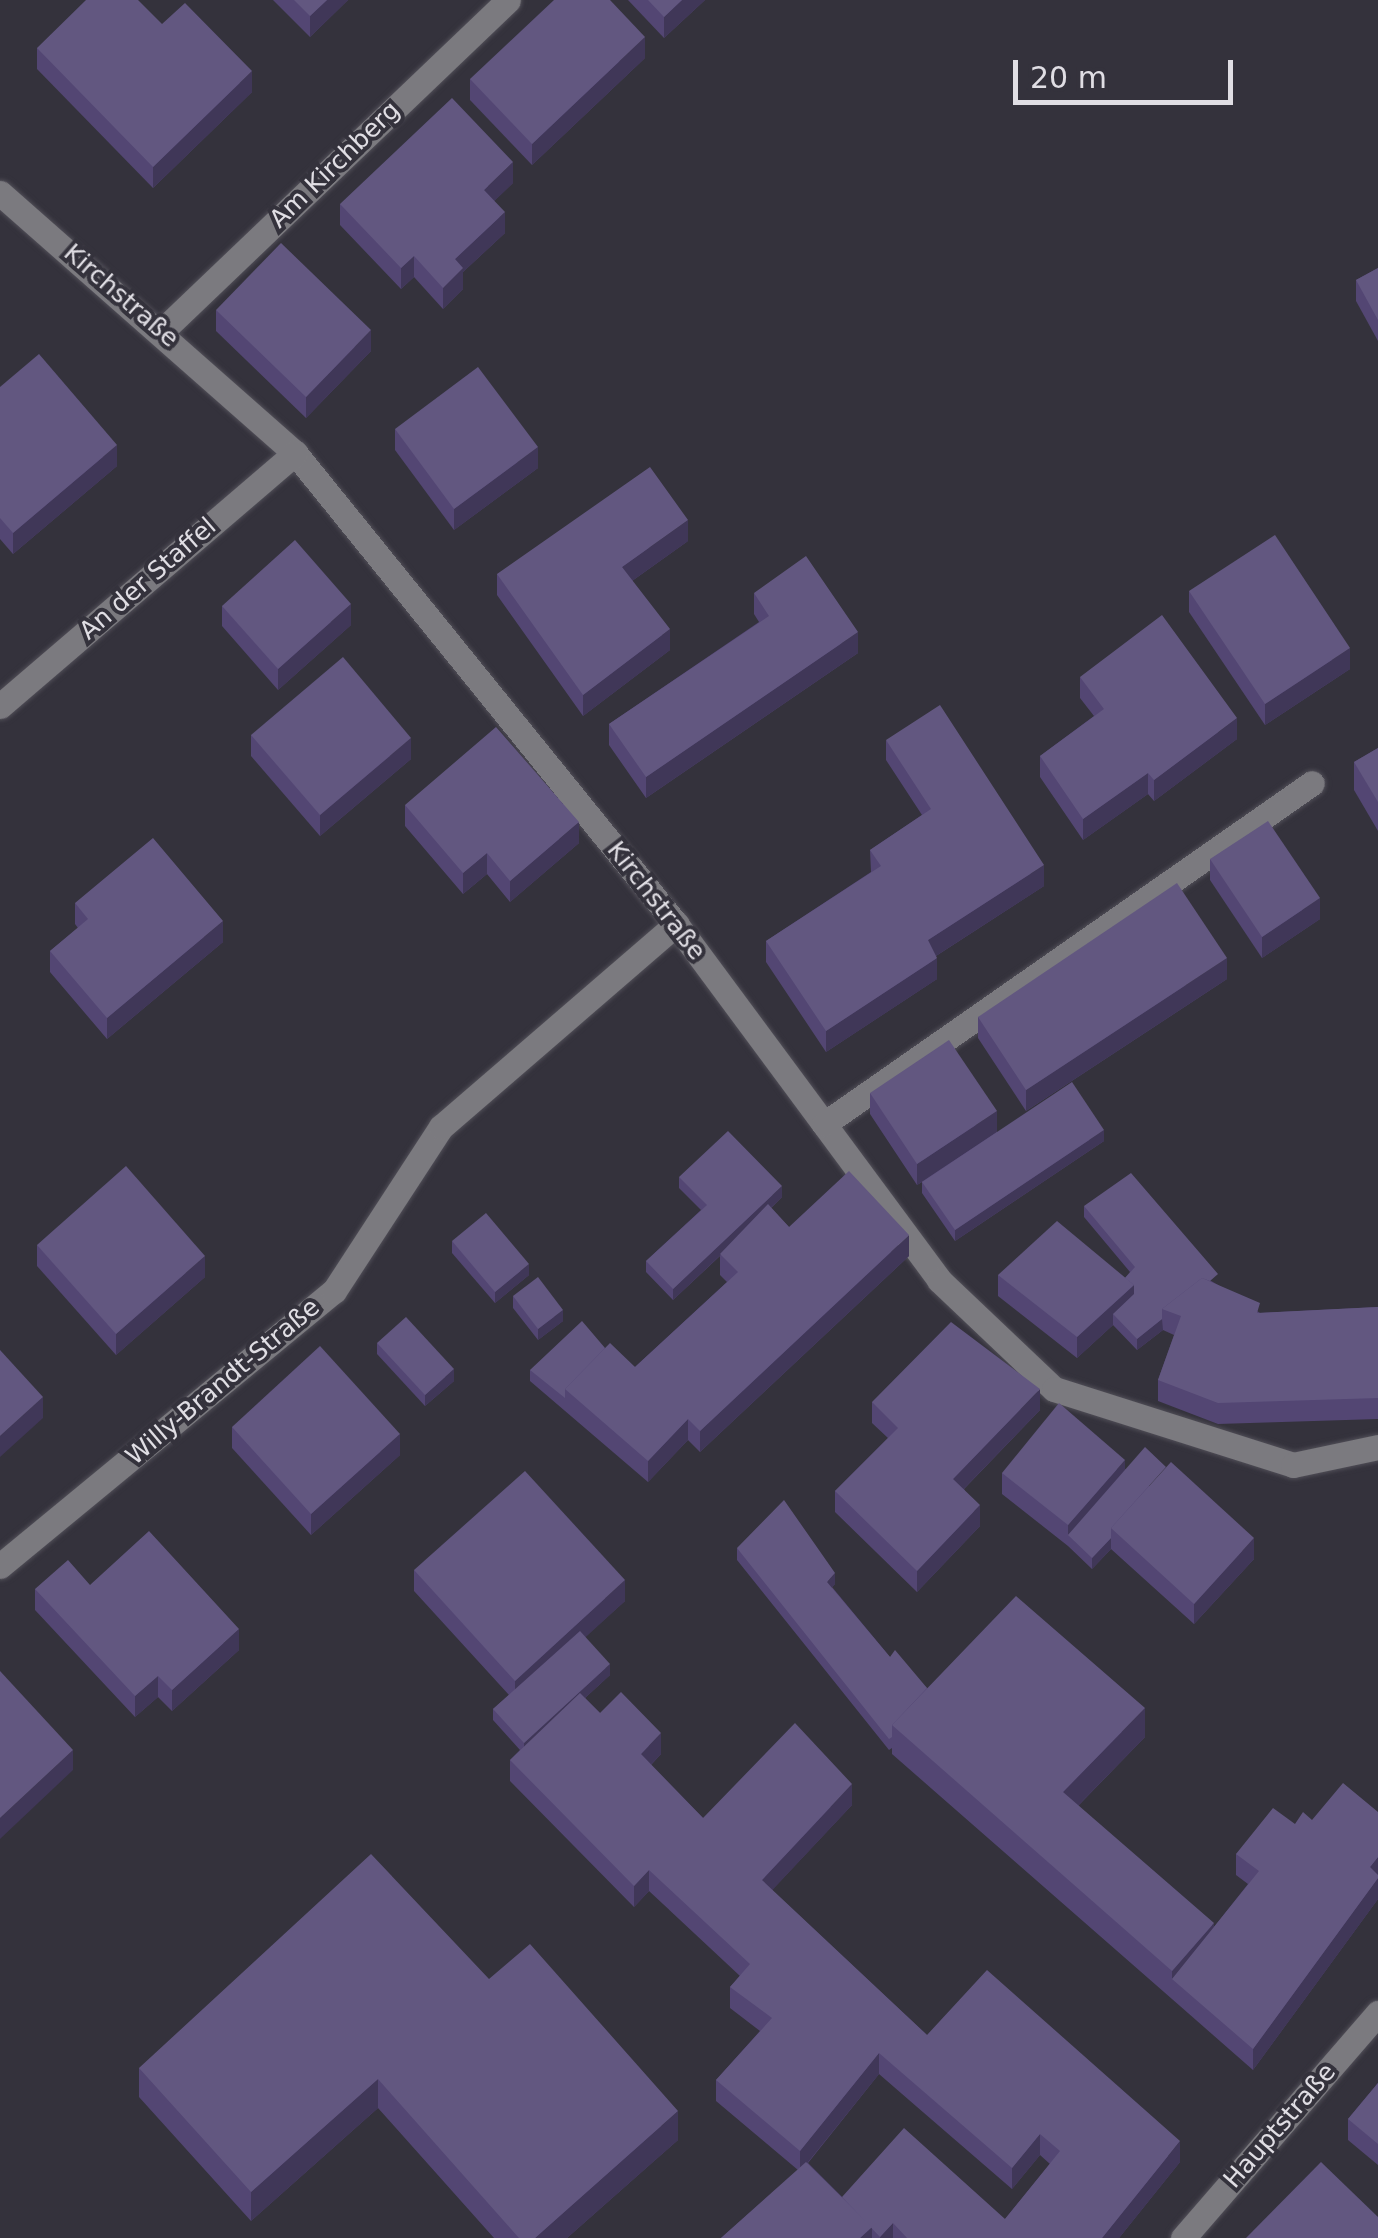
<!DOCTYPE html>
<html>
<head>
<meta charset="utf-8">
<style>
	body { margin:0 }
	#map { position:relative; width:1378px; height:2238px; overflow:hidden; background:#34323c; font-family:"DejaVu Sans",sans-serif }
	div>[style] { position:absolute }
	.roads { filter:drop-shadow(0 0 2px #504e57) drop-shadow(0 0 2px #504e57) }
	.minor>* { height:25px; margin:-12.5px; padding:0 12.5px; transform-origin:12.5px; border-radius:12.5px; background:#7b7a7f }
	.wall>* { inset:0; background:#534673 }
	.shaded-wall>* { inset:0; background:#403758 }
	.building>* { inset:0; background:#625780 }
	span { translate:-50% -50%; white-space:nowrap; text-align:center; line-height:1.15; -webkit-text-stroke:8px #34323c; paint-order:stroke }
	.street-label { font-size:25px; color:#e0dee4 }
	.scale { position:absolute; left:1013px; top:60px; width:220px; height:45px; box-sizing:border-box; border:5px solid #e0dee4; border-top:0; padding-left:12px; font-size:30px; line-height:35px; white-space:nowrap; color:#e0dee4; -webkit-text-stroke:8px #34323c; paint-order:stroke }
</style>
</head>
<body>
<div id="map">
	<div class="roads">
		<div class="minor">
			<i style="left:0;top:193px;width:393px;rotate:41.4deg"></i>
			<i style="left:295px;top:453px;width:606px;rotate:51.03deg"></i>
			<i style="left:676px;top:924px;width:443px;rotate:53.5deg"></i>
			<i style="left:939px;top:1280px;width:158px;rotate:43.5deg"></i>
			<i style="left:1054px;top:1389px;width:251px;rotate:17.6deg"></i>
			<i style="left:1293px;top:1465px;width:87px;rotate:-12deg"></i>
			<i style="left:163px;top:330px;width:477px;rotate:-43.7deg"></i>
			<i style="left:0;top:706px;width:389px;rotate:-40.6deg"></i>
			<i style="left:824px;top:1124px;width:595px;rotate:-34.94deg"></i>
			<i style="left:0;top:1566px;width:433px;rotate:-39.5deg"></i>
			<i style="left:334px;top:1291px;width:196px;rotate:-56.9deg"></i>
			<i style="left:441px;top:1127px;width:311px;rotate:-40.8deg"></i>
			<i style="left:1183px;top:2238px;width:298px;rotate:-49.1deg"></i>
		</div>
	</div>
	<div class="wall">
		<i style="clip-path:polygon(273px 0,348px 0,310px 37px)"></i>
		<i style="clip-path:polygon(628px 0,705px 0,664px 38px)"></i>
		<i style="clip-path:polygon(162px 24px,252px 92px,153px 188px,37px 69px,37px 48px)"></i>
		<i style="clip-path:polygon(645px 58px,532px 165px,470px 100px,470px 79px)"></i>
		<i style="clip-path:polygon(513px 183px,494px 201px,505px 233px,463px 272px,463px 289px,443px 309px,414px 277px,401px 289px,340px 225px,340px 204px)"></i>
		<i style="clip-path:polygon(1378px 268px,1378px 341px,1356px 301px,1356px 280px)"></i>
		<i style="clip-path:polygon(216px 310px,371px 351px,306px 418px,216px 331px)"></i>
		<i style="clip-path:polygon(0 387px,117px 466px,13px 554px,0 539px)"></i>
		<i style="clip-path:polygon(395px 429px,538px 468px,454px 530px,395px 450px)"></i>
		<i style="clip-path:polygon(688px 541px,632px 581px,670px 650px,583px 716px,497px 595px,497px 574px)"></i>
		<i style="clip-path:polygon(1189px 591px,1350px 669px,1265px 725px,1189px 612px)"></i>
		<i style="clip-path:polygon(754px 593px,858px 653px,646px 798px,609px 745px,609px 724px,759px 622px,754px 614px)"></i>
		<i style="clip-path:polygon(222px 606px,351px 625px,278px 690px,222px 626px)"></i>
		<i style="clip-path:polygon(1080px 677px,1237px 739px,1154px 801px,1148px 794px,1083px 840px,1040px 777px,1040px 756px,1094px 716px,1080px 698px)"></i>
		<i style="clip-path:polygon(251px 735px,411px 759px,320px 836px,251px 756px)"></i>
		<i style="clip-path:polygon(886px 740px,1044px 886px,936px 956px,937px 979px,826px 1052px,766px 962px,766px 941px,871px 872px,870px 850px,922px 815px,886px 760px)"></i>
		<i style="clip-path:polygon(1378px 748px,1378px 831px,1354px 790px,1354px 762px)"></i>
		<i style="clip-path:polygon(405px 805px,579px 843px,510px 902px,487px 874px,463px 894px,405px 826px)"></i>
		<i style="clip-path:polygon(1210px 859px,1320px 919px,1262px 958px,1210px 880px)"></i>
		<i style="clip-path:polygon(75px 903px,223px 942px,107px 1039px,50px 972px,50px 951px,78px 928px,75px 924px)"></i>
		<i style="clip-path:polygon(1227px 979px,1026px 1111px,978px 1038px,978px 1017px)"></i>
		<i style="clip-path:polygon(870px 1093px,997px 1132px,1104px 1141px,955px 1241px,922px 1193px,922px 1182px,917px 1185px,870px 1114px)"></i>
		<i style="clip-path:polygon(679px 1177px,782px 1197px,771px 1208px,789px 1227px,909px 1256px,700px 1452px,688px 1440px,648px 1482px,530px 1381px,530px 1370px,605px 1348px,635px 1367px,727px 1282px,720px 1275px,720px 1256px,673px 1300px,646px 1272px,646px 1261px,701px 1210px,679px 1188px)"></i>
		<i style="clip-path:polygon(1084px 1206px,1218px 1285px,1260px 1313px,1378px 1307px,1378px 1419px,1218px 1424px,1158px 1401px,1158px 1380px,1174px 1335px,1163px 1330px,1137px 1350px,1113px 1325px,1077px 1358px,998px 1296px,998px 1275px,1125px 1278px,1130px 1272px,1084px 1217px)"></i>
		<i style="clip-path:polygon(452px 1241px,529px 1275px,495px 1303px,452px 1253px)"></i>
		<i style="clip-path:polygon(37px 1245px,205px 1277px,116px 1355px,37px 1266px)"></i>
		<i style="clip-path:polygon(513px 1296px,563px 1321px,538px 1340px,513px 1308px)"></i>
		<i style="clip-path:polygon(377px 1343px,454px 1381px,425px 1406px,377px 1354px)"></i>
		<i style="clip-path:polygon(872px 1402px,1040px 1410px,964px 1489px,980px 1526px,917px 1592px,835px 1512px,835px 1491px,888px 1438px,872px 1423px)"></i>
		<i style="clip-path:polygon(232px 1427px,400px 1455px,311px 1535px,232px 1448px)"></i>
		<i style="clip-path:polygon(1125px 1469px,1254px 1559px,1194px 1624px,1111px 1549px,1092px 1569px,1068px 1546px,1002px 1494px,1002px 1473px)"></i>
		<i style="clip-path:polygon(737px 1548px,835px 1584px,832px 1587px,890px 1657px,927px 1688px,1145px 1737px,1078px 1806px,1214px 1927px,1248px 1884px,1236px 1875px,1236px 1854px,1295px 1824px,1378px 1812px,1378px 1899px,1253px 2070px,892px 1754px,892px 1748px,889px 1750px,737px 1560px)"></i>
		<i style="clip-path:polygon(evenodd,414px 1570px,625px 1601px,585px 1637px,610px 1675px,585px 1698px,600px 1713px,661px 1754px,651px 1765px,703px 1818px,852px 1805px,772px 1890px,927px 2035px,1180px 2162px,1119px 2238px,721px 2238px,798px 2170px,716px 2101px,716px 2080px,760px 2031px,730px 2008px,730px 1987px,740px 1976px,649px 1891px,634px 1907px,510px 1781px,510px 1760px,520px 1750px,493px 1720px,493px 1709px,509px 1695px,414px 1591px,414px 1570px,879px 2074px,1012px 2189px,1040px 2155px,1050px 2164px,1005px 2219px,842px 2197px,808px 2163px,879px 2074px)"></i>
		<i style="clip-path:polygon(90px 1585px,239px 1650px,172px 1711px,158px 1697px,135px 1717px,35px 1610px,35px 1589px)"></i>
		<i style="clip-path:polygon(489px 1979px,678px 2140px,567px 2238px,494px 2238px,378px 2108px,251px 2221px,139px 2097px,139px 2068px)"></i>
		<i style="clip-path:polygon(1378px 2083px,1378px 2165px,1348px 2140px,1348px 2119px)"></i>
	</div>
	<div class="shaded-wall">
		<i style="clip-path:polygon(327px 0,348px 0,310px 37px,310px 16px)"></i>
		<i style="clip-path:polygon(682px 0,705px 0,664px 38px,664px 17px)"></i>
		<i style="clip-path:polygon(645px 37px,645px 58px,532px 165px,532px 144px)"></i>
		<i style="clip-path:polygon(252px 71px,252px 92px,153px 188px,153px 167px)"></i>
		<i style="clip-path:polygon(513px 162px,513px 183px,484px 211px,484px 190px)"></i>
		<i style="clip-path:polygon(505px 212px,505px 233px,463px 272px,463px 289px,443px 309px,443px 288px,455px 259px)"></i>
		<i style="clip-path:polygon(414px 256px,414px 277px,401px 289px,401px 268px)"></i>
		<i style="clip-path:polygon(371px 330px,371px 351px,306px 418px,306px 397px)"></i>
		<i style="clip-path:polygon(117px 445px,117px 466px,13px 554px,13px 533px)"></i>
		<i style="clip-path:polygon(538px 447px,538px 468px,454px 530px,454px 509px)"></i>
		<i style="clip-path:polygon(688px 520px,688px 541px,622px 588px,622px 567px)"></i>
		<i style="clip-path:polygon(351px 604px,351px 625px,278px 690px,278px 669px)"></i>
		<i style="clip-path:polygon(670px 629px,670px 650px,583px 716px,583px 695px)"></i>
		<i style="clip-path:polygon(858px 632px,858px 653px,646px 798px,646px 777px)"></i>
		<i style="clip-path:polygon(1350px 648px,1350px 669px,1265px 725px,1265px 704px)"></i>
		<i style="clip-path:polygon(1237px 718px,1237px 739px,1154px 801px,1154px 780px)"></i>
		<i style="clip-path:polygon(411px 738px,411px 759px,320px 836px,320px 815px)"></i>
		<i style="clip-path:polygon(1148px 773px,1148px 794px,1083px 840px,1083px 819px)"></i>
		<i style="clip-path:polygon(579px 822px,579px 843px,510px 902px,510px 881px)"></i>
		<i style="clip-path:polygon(487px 853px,487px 874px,463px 894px,463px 873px)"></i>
		<i style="clip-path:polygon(1044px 865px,1044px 886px,928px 961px,928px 940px)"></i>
		<i style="clip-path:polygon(1320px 898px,1320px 919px,1262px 958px,1262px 937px)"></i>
		<i style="clip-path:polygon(223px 921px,223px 942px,107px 1039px,107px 1018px)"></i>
		<i style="clip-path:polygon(937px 958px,937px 979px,826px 1052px,826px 1031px)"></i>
		<i style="clip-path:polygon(1227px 958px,1227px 979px,1026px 1111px,1026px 1090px)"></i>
		<i style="clip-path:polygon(997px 1111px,997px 1132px,917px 1185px,917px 1164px)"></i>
		<i style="clip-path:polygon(1104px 1130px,1104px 1141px,955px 1241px,955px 1230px)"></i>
		<i style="clip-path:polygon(782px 1186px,782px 1197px,673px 1300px,673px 1289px)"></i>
		<i style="clip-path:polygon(909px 1235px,909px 1256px,700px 1452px,700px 1431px)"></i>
		<i style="clip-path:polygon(205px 1256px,205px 1277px,116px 1355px,116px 1334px)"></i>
		<i style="clip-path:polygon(529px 1264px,529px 1275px,495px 1303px,495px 1292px)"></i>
		<i style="clip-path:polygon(1134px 1285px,1134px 1306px,1113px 1314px,1113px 1325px,1077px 1358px,1077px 1337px)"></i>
		<i style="clip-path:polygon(563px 1310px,563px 1321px,538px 1340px,538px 1329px)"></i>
		<i style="clip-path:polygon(1162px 1319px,1163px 1330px,1137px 1350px,1137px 1339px)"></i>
		<i style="clip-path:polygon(454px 1369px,454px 1381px,425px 1406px,425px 1395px)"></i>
		<i style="clip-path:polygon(1040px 1389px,1040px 1410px,953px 1500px,953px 1479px)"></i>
		<i style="clip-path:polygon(43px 1397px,43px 1418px,0 1457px,0 1436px)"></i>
		<i style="clip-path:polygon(688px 1419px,688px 1440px,648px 1482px,648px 1461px)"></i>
		<i style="clip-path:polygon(400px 1434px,400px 1455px,311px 1535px,311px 1514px)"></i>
		<i style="clip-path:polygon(1125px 1460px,1125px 1481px,1068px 1535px,1068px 1525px)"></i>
		<i style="clip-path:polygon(980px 1505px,980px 1526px,917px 1592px,917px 1571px)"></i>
		<i style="clip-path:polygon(1111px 1538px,1111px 1549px,1092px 1569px,1092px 1558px)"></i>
		<i style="clip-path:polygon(1254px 1538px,1254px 1559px,1194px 1624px,1194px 1604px)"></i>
		<i style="clip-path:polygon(835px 1573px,835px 1584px,827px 1593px,827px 1582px)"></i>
		<i style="clip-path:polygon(625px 1580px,625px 1601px,515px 1702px,515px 1681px)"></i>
		<i style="clip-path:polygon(239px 1629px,239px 1650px,172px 1711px,172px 1690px)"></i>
		<i style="clip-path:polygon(610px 1664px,610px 1675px,524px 1754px,524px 1743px)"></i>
		<i style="clip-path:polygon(158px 1676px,158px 1697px,135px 1717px,135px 1696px)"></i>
		<i style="clip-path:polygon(1145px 1708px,1145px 1737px,1063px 1821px,1063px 1792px)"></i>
		<i style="clip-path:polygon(661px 1733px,661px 1754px,641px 1775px,641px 1754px)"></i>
		<i style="clip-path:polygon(73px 1750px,73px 1770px,0 1839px,0 1818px)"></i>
		<i style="clip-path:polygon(852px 1784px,852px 1805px,762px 1901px,762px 1880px)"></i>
		<i style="clip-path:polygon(1378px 1857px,1378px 1878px,1370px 1867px)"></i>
		<i style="clip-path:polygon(649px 1870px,649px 1891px,634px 1907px,634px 1886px)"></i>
		<i style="clip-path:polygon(1378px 1878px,1378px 1899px,1253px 2070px,1253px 2049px)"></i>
		<i style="clip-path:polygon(1214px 1923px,1214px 1952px,1172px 1979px,1172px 1971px)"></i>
		<i style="clip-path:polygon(879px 2053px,879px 2074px,800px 2172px,800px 2151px)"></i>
		<i style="clip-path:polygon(378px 2079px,378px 2108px,251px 2221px,251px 2192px)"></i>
		<i style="clip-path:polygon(678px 2111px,678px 2140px,567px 2238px,535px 2238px)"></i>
		<i style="clip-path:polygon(1040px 2134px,1040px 2155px,1012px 2189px,1012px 2168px)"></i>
		<i style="clip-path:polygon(1180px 2141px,1180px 2162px,1119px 2238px,1102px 2238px)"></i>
		<i style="clip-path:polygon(893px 2223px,893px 2238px,880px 2238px,880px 2237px)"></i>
		<i style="clip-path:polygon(872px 2227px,872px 2238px,860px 2238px)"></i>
	</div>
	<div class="building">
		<i style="clip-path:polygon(86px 0,138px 0,162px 24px,185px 3px,252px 71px,153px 167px,37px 48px)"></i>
		<i style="clip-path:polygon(294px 0,327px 0,310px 16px)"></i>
		<i style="clip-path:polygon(554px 0,610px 0,645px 37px,532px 144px,470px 79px)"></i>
		<i style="clip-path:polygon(648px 0,682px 0,664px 17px)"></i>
		<i style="clip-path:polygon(452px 98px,513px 162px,484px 190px,505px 212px,455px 259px,463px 268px,443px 288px,414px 256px,401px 268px,340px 204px)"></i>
		<i style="clip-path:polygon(281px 243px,371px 330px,306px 397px,216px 310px)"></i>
		<i style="clip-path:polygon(1378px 268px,1378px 320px,1356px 280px)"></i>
		<i style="clip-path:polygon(39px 354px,117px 445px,13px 533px,0 518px,0 387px)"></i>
		<i style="clip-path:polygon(478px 367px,538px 447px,454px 509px,395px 429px)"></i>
		<i style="clip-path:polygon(650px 467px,688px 520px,622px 567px,670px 629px,583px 695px,497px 574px)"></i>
		<i style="clip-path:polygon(1275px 535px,1350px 648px,1265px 704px,1189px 591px)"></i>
		<i style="clip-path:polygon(295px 540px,351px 604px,278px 669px,222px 606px)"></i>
		<i style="clip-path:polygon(806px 556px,858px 632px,646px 777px,609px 724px,769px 616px,754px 593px)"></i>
		<i style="clip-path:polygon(1162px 615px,1237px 718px,1154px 780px,1148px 773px,1083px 819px,1040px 756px,1104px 709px,1080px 677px)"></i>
		<i style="clip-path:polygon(343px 657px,411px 738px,320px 815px,251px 735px)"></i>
		<i style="clip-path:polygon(940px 705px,1044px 865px,928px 940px,937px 958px,826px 1031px,766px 941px,881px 866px,870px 850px,931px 809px,886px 740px)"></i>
		<i style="clip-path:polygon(496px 727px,579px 822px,510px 881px,487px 853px,463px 873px,405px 805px)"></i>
		<i style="clip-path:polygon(1378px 748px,1378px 802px,1354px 762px)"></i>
		<i style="clip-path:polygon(1268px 821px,1320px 898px,1262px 937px,1210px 859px)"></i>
		<i style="clip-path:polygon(153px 838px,223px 921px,107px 1018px,50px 951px,88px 919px,75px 903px)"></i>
		<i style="clip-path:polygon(1177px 883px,1227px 958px,1026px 1090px,978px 1017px)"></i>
		<i style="clip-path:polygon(949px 1040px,997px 1111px,917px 1164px,870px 1093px)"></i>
		<i style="clip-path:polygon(1072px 1082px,1104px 1130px,955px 1230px,922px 1182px)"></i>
		<i style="clip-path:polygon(728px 1131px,782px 1186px,673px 1289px,646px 1261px,707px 1205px,679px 1177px)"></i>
		<i style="clip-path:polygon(126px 1166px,205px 1256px,116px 1334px,37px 1245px)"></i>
		<i style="clip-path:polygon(849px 1171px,909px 1235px,700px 1431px,688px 1419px,648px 1461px,565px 1389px,610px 1343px,635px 1367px,738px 1272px,720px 1254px,768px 1204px,789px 1227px)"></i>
		<i style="clip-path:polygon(1131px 1173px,1218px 1274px,1210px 1281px,1202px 1278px,1162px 1309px,1162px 1319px,1137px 1339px,1113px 1314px,1134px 1294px,1134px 1285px,1125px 1278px,1135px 1267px,1084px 1206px)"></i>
		<i style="clip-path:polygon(486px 1213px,529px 1264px,495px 1292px,452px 1241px)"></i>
		<i style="clip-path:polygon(1057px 1221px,1134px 1285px,1077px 1337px,998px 1275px)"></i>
		<i style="clip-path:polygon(538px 1277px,563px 1310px,538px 1329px,513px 1296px)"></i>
		<i style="clip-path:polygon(1202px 1278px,1260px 1303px,1257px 1313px,1378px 1307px,1378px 1398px,1218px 1403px,1158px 1380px,1181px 1316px,1162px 1309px)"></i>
		<i style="clip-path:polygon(406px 1317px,454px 1369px,425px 1395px,377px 1343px)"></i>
		<i style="clip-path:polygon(582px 1321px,605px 1348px,565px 1389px,565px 1398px,530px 1370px)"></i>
		<i style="clip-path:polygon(951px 1322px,1040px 1389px,953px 1479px,980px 1505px,917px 1571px,835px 1491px,898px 1428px,872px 1402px)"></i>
		<i style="clip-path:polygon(320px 1346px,400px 1434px,311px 1514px,232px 1427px)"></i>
		<i style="clip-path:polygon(0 1350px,43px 1397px,0 1436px)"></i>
		<i style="clip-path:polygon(1059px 1403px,1125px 1460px,1068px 1525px,1002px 1473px)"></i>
		<i style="clip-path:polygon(1145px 1447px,1166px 1467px,1111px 1528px,1111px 1538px,1092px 1558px,1068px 1535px)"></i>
		<i style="clip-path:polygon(1171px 1462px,1254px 1538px,1194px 1604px,1111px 1528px)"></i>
		<i style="clip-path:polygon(525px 1471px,625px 1580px,515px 1681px,414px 1570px)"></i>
		<i style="clip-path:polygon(784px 1500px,835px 1573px,827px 1582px,890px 1657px,895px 1650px,927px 1688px,892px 1725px,892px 1737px,889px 1739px,737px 1548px)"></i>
		<i style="clip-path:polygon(149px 1531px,239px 1629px,172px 1690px,158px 1676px,135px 1696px,35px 1589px,68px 1560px,90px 1585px)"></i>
		<i style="clip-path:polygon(1016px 1596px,1145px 1708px,1063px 1792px,1214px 1923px,1172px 1971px,892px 1725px)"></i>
		<i style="clip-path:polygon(580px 1631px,610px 1664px,524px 1743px,493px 1709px)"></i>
		<i style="clip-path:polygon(0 1671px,73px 1750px,0 1818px)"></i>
		<i style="clip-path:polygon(621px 1692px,661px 1733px,641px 1754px,703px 1818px,795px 1723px,852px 1784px,762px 1880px,927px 2035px,987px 1970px,1180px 2141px,1102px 2238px,907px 2238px,893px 2223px,880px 2237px,842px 2197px,904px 2128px,1005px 2219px,1060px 2151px,1040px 2134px,1012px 2168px,879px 2053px,800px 2151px,716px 2080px,772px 2018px,730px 1987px,750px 1964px,649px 1870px,634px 1886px,510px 1760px,580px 1693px,600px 1713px)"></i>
		<i style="clip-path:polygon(1343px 1783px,1378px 1812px,1378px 1857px,1370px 1867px,1378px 1875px,1378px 1878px,1253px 2049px,1172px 1979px,1259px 1871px,1236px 1854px,1273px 1808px,1295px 1824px,1303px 1812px,1312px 1820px)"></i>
		<i style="clip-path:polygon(371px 1854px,489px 1979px,530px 1944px,678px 2111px,535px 2238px,519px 2238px,378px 2079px,251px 2192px,139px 2068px)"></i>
		<i style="clip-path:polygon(1378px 2083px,1378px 2144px,1348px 2119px)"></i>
		<i style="clip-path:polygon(806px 2162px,872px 2227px,860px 2238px,721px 2238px)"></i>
		<i style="clip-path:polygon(1321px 2162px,1378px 2217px,1378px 2238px,1246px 2238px)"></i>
	</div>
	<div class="street-label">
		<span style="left:335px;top:165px;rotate:-44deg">Am Kirchberg</span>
		<span style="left:121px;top:296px;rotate:41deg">Kirchstraße</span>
		<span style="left:148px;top:579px;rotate:-41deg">An der Staffel</span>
		<span style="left:656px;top:901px;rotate:52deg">Kirchstraße</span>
		<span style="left:223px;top:1382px;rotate:-40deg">Willy-Brandt-Straße</span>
		<span style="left:1280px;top:2126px;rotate:-49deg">Hauptstraße</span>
	</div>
	<div class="scale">20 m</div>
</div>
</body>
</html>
